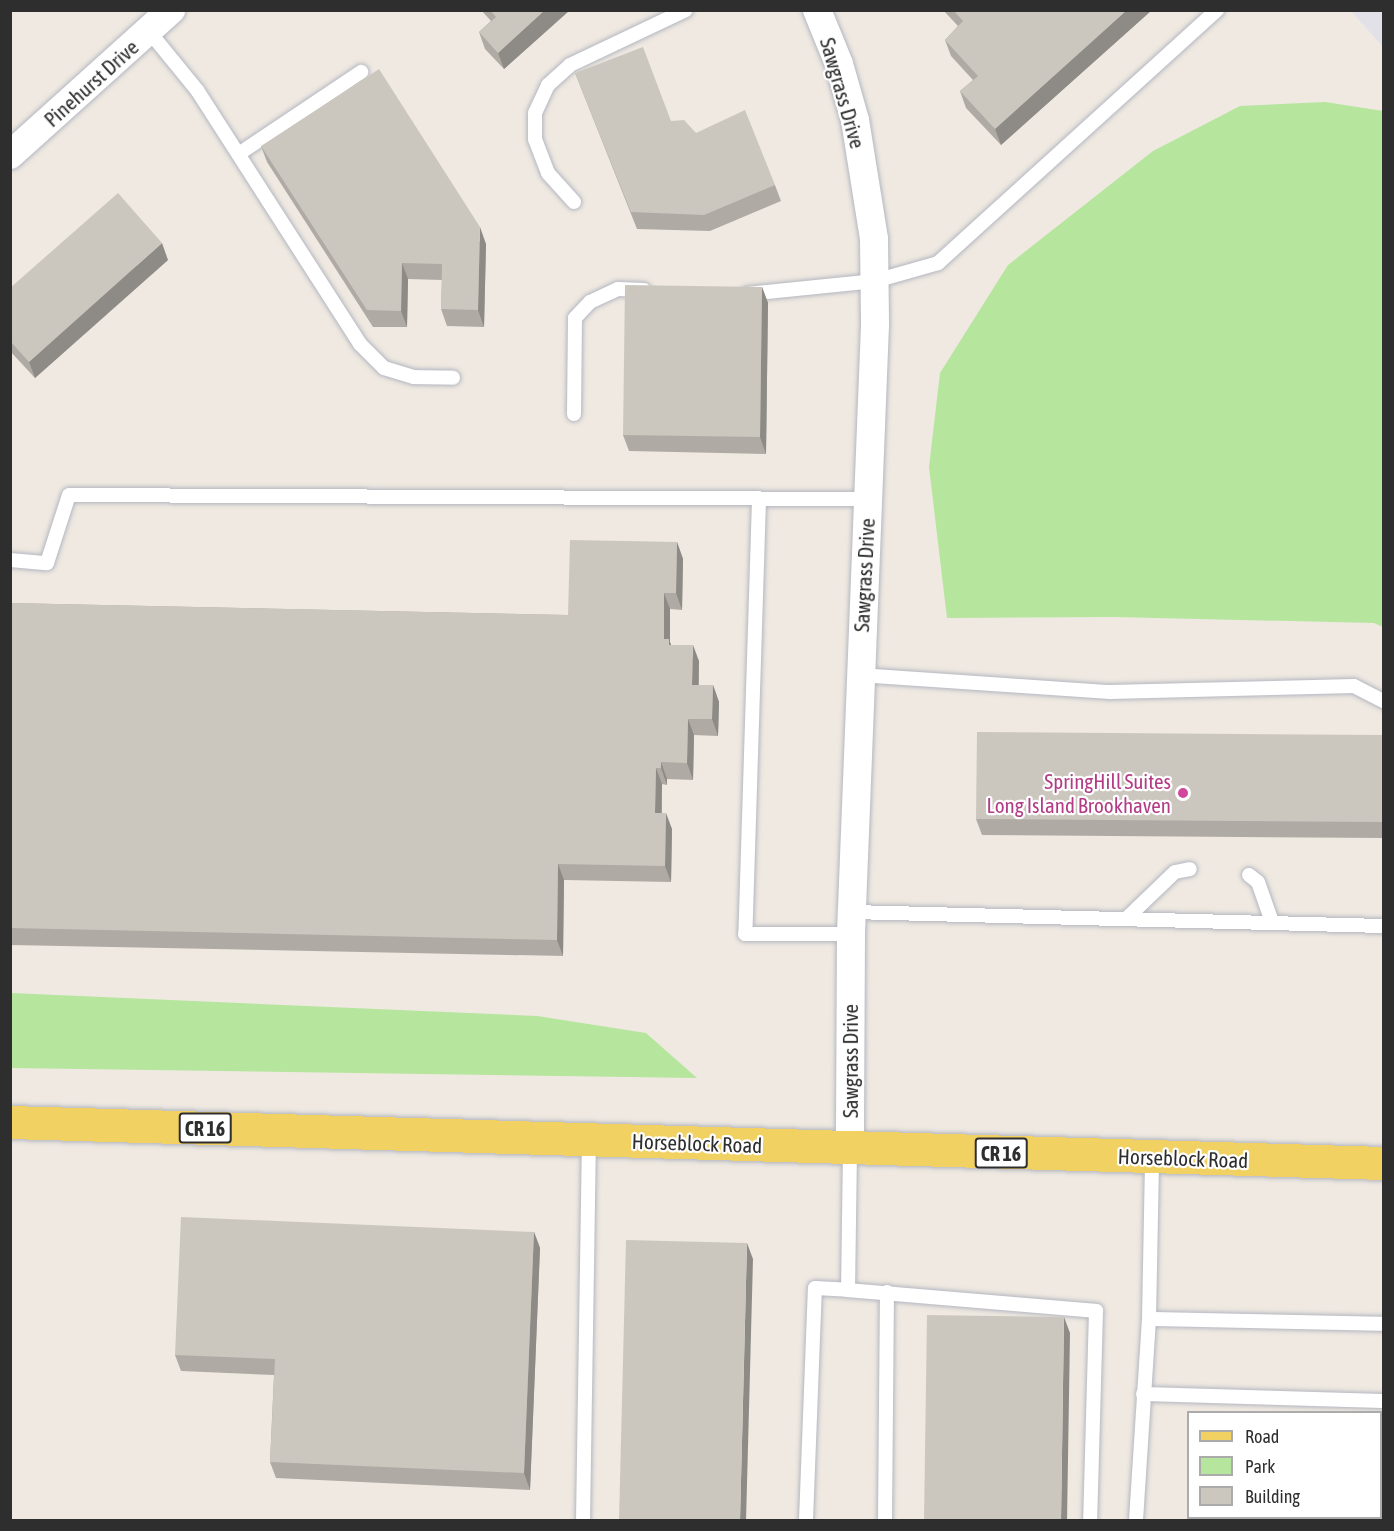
<!DOCTYPE html>
<html>
<head>
<meta charset="utf-8">
<style>
	body { margin:0 }
	#map { position:relative; width:1394px; height:1531px; overflow:hidden; background:#efe9e1; font-family:"Asap Condensed",sans-serif }
	div>[style] { position:absolute }
	.industrial>* { inset:0; background:#e3e1e8 }
	.green>* { inset:0; background:#b6e59e }
	.roads { filter:drop-shadow(0 0 2px #b4b7c1) drop-shadow(0 0 2px #b4b7c1) }
	.service>* { height:14px; margin:-7px; padding:0 7px; transform-origin:7px; border-radius:7px; background:#fff }
	.minor>* { height:28px; margin:-14px; padding:0 14px; transform-origin:14px; border-radius:14px; background:#fff }
	.primary>* { height:33px; margin:-16.5px; padding:0 16.5px; transform-origin:16.5px; border-radius:16.5px; background:#f2d163 }
	.wall>* { inset:0; background:#afaba4 }
	.shaded-wall>* { inset:0; background:#8e8b86 }
	.building>* { inset:0; background:#cbc7bf }
	.dots>* { width:16px; height:16px; translate:-50% -50%; box-sizing:border-box; border:3px solid #fff; border-radius:50% }
	span { translate:-50% -50%; white-space:nowrap; text-align:center; line-height:1.15; -webkit-text-stroke:4.5px #fff; paint-order:stroke }
	.shield-label span { padding:2px 4px; background:#fff; border:2px solid; border-radius:4px; -webkit-text-stroke-width:0 }
	.shield-label { font-size:20px; color:#2e2e2e; font-weight:700 }
	.street-label { font-size:21px; color:#2e2e2e }
	.hotel-label { font-size:21px; color:#b23c85 }
	.right { translate:-100% -50%; text-align:right }
	.frame { position:absolute; inset:0; border:12px solid #2e2e2e; pointer-events:none }
	.legend { position:absolute; left:1187px; top:1411px; width:195px; height:108px; box-sizing:border-box; background:#fff; border:2px solid #ababab; margin:0; padding:8px 10px; list-style:none; font-size:18px; color:#2e2e2e }
	.legend li { display:flex; align-items:center; gap:12px; height:30px }
	.legend b { width:30px; border:2px solid #ababab }
</style>
</head>
<body>
<div id="map">
	<div class="industrial">
		<i style="clip-path:polygon(1351px 11px,1383px 11px,1383px 47px)"></i>
	</div>
	<div class="green">
		<i style="clip-path:polygon(1325px 102px,1383px 111px,1383px 627px,1374px 623px,1115px 617px,947px 618px,929px 467px,940px 373px,1008px 265px,1153px 151px,1240px 106px)"></i>
		<i style="clip-path:polygon(11px 993px,537px 1016px,646px 1033px,697px 1078px,11px 1068px)"></i>
	</div>
	<div class="roads">
		<div class="service">
			<i style="left:148px;top:30px;width:77px;rotate:50.8deg"></i>
			<i style="left:197px;top:90px;width:302px;rotate:57.3deg"></i>
			<i style="left:360px;top:344px;width:34px;rotate:45deg"></i>
			<i style="left:384px;top:368px;width:31px;rotate:17deg"></i>
			<i style="left:414px;top:377px;width:39px;rotate:1deg"></i>
			<i style="left:240px;top:153px;width:146px;rotate:-33.8deg"></i>
			<i style="left:574px;top:202px;width:39px;rotate:-132deg"></i>
			<i style="left:548px;top:173px;width:36px;rotate:-111deg"></i>
			<i style="left:535px;top:139px;width:26px;rotate:-90deg"></i>
			<i style="left:535px;top:113px;width:31px;rotate:-65deg"></i>
			<i style="left:548px;top:85px;width:30px;rotate:-42deg"></i>
			<i style="left:570px;top:65px;width:128px;rotate:-25.4deg"></i>
			<i style="left:747px;top:294px;width:129px;rotate:-5.8deg"></i>
			<i style="left:875px;top:281px;width:66px;rotate:-15.9deg"></i>
			<i style="left:938px;top:263px;width:377px;rotate:-42.2deg"></i>
			<i style="left:574px;top:414px;width:96px;rotate:-89.4deg"></i>
			<i style="left:575px;top:318px;width:22px;rotate:-47deg"></i>
			<i style="left:590px;top:302px;width:31px;rotate:-25deg"></i>
			<i style="left:618px;top:289px;width:26px;rotate:2deg"></i>
			<i style="left:759px;top:500px;width:434px;rotate:91.8deg"></i>
			<i style="left:745px;top:934px;width:106px"></i>
			<i style="left:10px;top:560px;width:37px;rotate:5deg"></i>
			<i style="left:47px;top:563px;width:71px;rotate:-72.1deg"></i>
			<i style="left:69px;top:495px;width:799px;rotate:0.29deg"></i>
			<i style="left:859px;top:675px;width:252px;rotate:3.9deg"></i>
			<i style="left:1110px;top:692px;width:244px;rotate:-1.4deg"></i>
			<i style="left:1354px;top:686px;width:34px;rotate:27deg"></i>
			<i style="left:1249px;top:875px;width:11px;rotate:38deg"></i>
			<i style="left:1258px;top:882px;width:42px;rotate:70.7deg"></i>
			<i style="left:852px;top:912px;width:532px;rotate:1.51deg"></i>
			<i style="left:1127px;top:918px;width:66px;rotate:-43.8deg"></i>
			<i style="left:1175px;top:872px;width:15px;rotate:-11deg"></i>
			<i style="left:850px;top:1149px;width:141px;rotate:90.8deg"></i>
			<i style="left:848px;top:1290px;width:249px;rotate:4.8deg"></i>
			<i style="left:1096px;top:1311px;width:209px;rotate:91.6deg"></i>
			<i style="left:1149px;top:1319px;width:162px;rotate:-88.9deg"></i>
			<i style="left:1143px;top:1394px;width:241px;rotate:1.7deg"></i>
			<i style="left:583px;top:1520px;width:380px;rotate:-89.1deg"></i>
			<i style="left:806px;top:1520px;width:232px;rotate:-87.8deg"></i>
			<i style="left:815px;top:1288px;width:33px;rotate:3deg"></i>
			<i style="left:885px;top:1520px;width:228px;rotate:-89.5deg"></i>
			<i style="left:1136px;top:1520px;width:201px;rotate:-86.3deg"></i>
			<i style="left:1149px;top:1319px;width:235px;rotate:1.2deg"></i>
		</div>
		<div class="minor">
			<i style="left:817px;top:10px;width:58px;rotate:67.8deg"></i>
			<i style="left:839px;top:64px;width:58px;rotate:74.1deg"></i>
			<i style="left:855px;top:120px;width:121px;rotate:80.9deg"></i>
			<i style="left:874px;top:239px;width:86px;rotate:89.3deg"></i>
			<i style="left:875px;top:325px;width:609px;rotate:92.26deg"></i>
			<i style="left:851px;top:934px;width:215px;rotate:90.3deg"></i>
			<i style="left:10px;top:155px;width:217px;rotate:-42deg"></i>
		</div>
		<div class="primary">
			<i style="left:10px;top:1122px;width:1375px;rotate:1.71deg"></i>
		</div>
	</div>
	<div class="wall">
		<i style="clip-path:polygon(481px 10px,570px 10px,504px 69px,485px 49px,479px 32px,491px 21px)"></i>
		<i style="clip-path:polygon(943px 10px,1152px 10px,1001px 145px,966px 108px,960px 91px,973px 80px,951px 56px,945px 40px,958px 26px)"></i>
		<i style="clip-path:polygon(575px 73px,671px 121px,696px 133px,775px 185px,781px 201px,710px 231px,637px 229px)"></i>
		<i style="clip-path:polygon(261px 146px,486px 244px,484px 327px,447px 326px,441px 309px,442px 280px,408px 279px,407px 327px,373px 327px,267px 162px)"></i>
		<i style="clip-path:polygon(168px 260px,35px 378px,10px 351px,10px 288px)"></i>
		<i style="clip-path:polygon(762px 287px,768px 303px,766px 454px,629px 451px,623px 435px)"></i>
		<i style="clip-path:polygon(677px 542px,683px 559px,682px 610px,670px 609px,670px 642px,671px 645px,699px 661px,699px 685px,713px 685px,719px 702px,718px 736px,694px 735px,693px 780px,667px 779px,667px 785px,662px 784px,662px 813px,672px 829px,671px 882px,564px 880px,563px 956px,10px 945px,10px 603px,568px 615px)"></i>
		<i style="clip-path:polygon(1383px 735px,1383px 838px,982px 835px,976px 819px)"></i>
		<i style="clip-path:polygon(534px 1232px,540px 1248px,530px 1490px,276px 1478px,270px 1462px,274px 1375px,181px 1371px,175px 1355px)"></i>
	</div>
	<div class="shaded-wall">
		<i style="clip-path:polygon(545px 10px,570px 10px,504px 69px,498px 53px)"></i>
		<i style="clip-path:polygon(1127px 10px,1152px 10px,1001px 145px,995px 129px)"></i>
		<i style="clip-path:polygon(480px 227px,486px 244px,484px 327px,478px 310px)"></i>
		<i style="clip-path:polygon(162px 243px,168px 260px,35px 378px,29px 362px)"></i>
		<i style="clip-path:polygon(402px 263px,408px 279px,407px 327px,401px 311px)"></i>
		<i style="clip-path:polygon(762px 287px,768px 303px,766px 454px,760px 437px)"></i>
		<i style="clip-path:polygon(677px 542px,683px 559px,682px 610px,676px 593px)"></i>
		<i style="clip-path:polygon(664px 593px,670px 609px,670px 642px,675px 656px,664px 639px)"></i>
		<i style="clip-path:polygon(693px 645px,699px 661px,698px 701px,692px 685px)"></i>
		<i style="clip-path:polygon(713px 685px,719px 702px,718px 736px,712px 719px)"></i>
		<i style="clip-path:polygon(688px 719px,694px 735px,693px 780px,687px 763px)"></i>
		<i style="clip-path:polygon(661px 762px,667px 779px,667px 785px,661px 768px)"></i>
		<i style="clip-path:polygon(656px 768px,662px 784px,661px 829px,655px 813px)"></i>
		<i style="clip-path:polygon(666px 813px,672px 829px,671px 882px,665px 866px)"></i>
		<i style="clip-path:polygon(558px 864px,564px 880px,563px 956px,557px 940px)"></i>
		<i style="clip-path:polygon(534px 1232px,540px 1248px,530px 1490px,524px 1473px)"></i>
		<i style="clip-path:polygon(747px 1243px,753px 1259px,746px 1521px,740px 1521px)"></i>
		<i style="clip-path:polygon(1064px 1317px,1070px 1333px,1067px 1521px,1061px 1521px)"></i>
	</div>
	<div class="building">
		<i style="clip-path:polygon(490px 10px,545px 10px,498px 53px,479px 32px,496px 17px)"></i>
		<i style="clip-path:polygon(953px 10px,1127px 10px,995px 129px,960px 91px,978px 76px,945px 40px,963px 21px)"></i>
		<i style="clip-path:polygon(643px 47px,671px 121px,684px 120px,696px 133px,745px 110px,775px 185px,704px 215px,631px 212px,575px 73px)"></i>
		<i style="clip-path:polygon(379px 69px,480px 227px,478px 310px,441px 309px,442px 264px,402px 263px,401px 311px,367px 310px,261px 146px)"></i>
		<i style="clip-path:polygon(118px 193px,162px 243px,29px 362px,10px 341px,10px 288px)"></i>
		<i style="clip-path:polygon(625px 285px,762px 287px,760px 437px,623px 435px)"></i>
		<i style="clip-path:polygon(570px 540px,677px 542px,676px 593px,664px 593px,664px 639px,669px 639px,669px 645px,693px 645px,692px 685px,713px 685px,712px 719px,688px 719px,687px 763px,661px 762px,661px 768px,656px 768px,655px 813px,666px 813px,665px 866px,558px 864px,557px 940px,10px 928px,10px 603px,568px 615px)"></i>
		<i style="clip-path:polygon(977px 732px,1383px 735px,1383px 822px,976px 819px)"></i>
		<i style="clip-path:polygon(181px 1217px,534px 1232px,524px 1473px,270px 1462px,275px 1359px,175px 1355px)"></i>
		<i style="clip-path:polygon(626px 1240px,747px 1243px,740px 1521px,619px 1521px)"></i>
		<i style="clip-path:polygon(927px 1315px,1064px 1317px,1061px 1521px,924px 1521px)"></i>
		<i style="clip-path:polygon(1380px 1421px,1383px 1421px,1383px 1521px,1222px 1521px,1222px 1518px,1380px 1518px)"></i>
	</div>
	<div class="dots">
		<i style="left:1183px;top:793px;background:#d1479c"></i>
	</div>
	<div class="shield-label">
		<span style="left:205px;top:1128px">CR 16</span>
		<span style="left:1001px;top:1153px">CR 16</span>
	</div>
	<div class="street-label">
		<span style="left:91px;top:83px;rotate:-42deg">Pinehurst Drive</span>
		<span style="left:843px;top:93px;rotate:74deg">Sawgrass Drive</span>
		<span style="left:864px;top:575px;rotate:-87deg">Sawgrass Drive</span>
		<span style="left:850px;top:1061px;rotate:-90deg">Sawgrass Drive</span>
		<span style="left:697px;top:1143px;rotate:2deg">Horseblock Road</span>
		<span style="left:1183px;top:1158px;rotate:2deg">Horseblock Road</span>
	</div>
	<div class="hotel-label">
		<span class="right" style="left:1171px;top:793px">SpringHill Suites<br>Long Island Brookhaven</span>
	</div>
	<div class="frame"></div>
	<ul class="legend">
	<li><b style="height:8px;background:#f2d163"></b>Road</li>
	<li><b style="height:16px;background:#b6e59e"></b>Park</li>
	<li><b style="height:16px;background:#cbc7bf"></b>Building</li>
	</ul>
</div>
</body>
</html>
